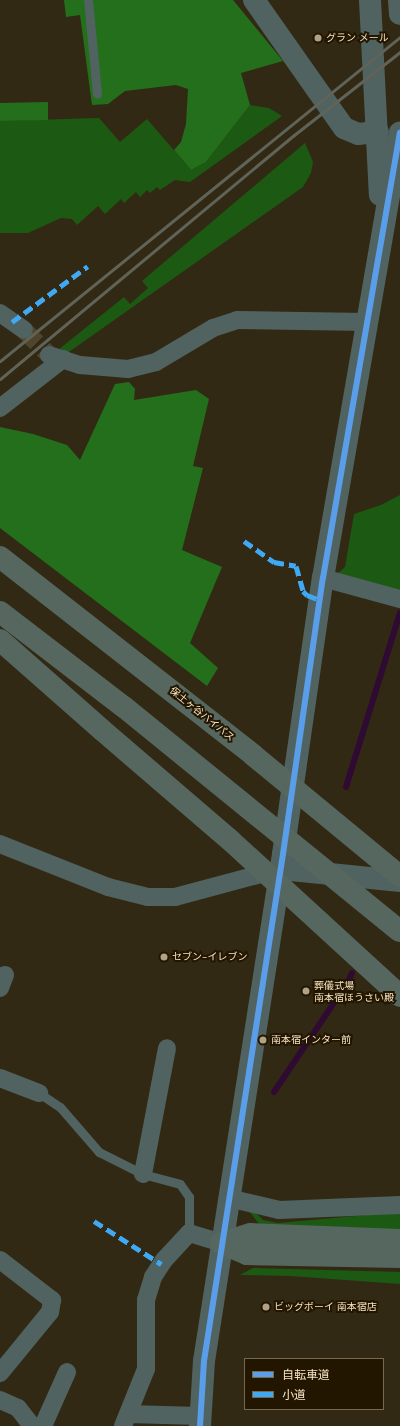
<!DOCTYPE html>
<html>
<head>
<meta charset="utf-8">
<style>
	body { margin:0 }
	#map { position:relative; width:400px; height:1426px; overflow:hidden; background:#322914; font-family:"DM Sans","Noto Sans JP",sans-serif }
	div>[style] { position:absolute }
	.green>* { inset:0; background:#1c5a13 }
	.forest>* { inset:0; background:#246f1b }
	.stream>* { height:6px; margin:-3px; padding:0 3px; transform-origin:3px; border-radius:3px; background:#2f0a32 }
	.minor-tunnel>* { height:18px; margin-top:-9px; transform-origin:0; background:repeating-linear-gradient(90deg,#4f452e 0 18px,transparent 0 27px) }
	.service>* { height:9px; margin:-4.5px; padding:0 4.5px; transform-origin:4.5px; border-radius:4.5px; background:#506361 }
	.minor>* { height:18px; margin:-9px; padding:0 9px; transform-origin:9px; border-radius:9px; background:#506361 }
	.tertiary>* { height:22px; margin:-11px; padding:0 11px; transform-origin:11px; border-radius:11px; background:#506361 }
	.motorway>* { height:22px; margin:-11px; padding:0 11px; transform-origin:11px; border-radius:11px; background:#566760 }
	.rail>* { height:3px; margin:-1.5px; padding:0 1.5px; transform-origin:1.5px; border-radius:1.5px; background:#606358 }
	.motorway-bridge>* { height:22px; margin:-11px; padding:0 11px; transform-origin:11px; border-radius:11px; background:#566760 }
	.quiet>* { height:5px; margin-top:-2.5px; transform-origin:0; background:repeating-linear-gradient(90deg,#3fa9f5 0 10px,transparent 0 15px) }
	.cycleway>* { height:6px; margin:-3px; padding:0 3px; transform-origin:3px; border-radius:3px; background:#5a9eea }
	.dots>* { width:11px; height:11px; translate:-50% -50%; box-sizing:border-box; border:2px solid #231600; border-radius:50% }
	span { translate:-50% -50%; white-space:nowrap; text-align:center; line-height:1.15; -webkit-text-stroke:4px #231600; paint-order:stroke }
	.poi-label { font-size:10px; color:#f5e3c2 }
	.left { translate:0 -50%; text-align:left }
	.street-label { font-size:10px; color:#f5e3c2 }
	.legend { position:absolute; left:244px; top:1358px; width:140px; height:52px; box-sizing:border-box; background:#231600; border:1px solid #77684e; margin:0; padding:5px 7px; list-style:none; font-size:12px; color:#f5e3c2 }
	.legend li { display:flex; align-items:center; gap:8px; height:20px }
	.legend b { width:20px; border:1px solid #77684e }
</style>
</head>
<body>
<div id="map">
	<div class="green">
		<i style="clip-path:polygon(250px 105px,269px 108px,282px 116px,190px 182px,175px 180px,160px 190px,157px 187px,150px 193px,147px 190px,140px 197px,136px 192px,124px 203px,121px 199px,105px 214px,98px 206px,77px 225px,72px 219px,61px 218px,28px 233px,0 233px,0 121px,99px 118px,120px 142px,147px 119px,191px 170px,206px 162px)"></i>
		<i style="clip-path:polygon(305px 143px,313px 162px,311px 173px,303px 187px,66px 354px,58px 350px,124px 297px,130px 304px,148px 288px,142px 281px)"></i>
		<i style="clip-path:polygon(400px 495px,400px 592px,337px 574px,345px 567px,354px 514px,381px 505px)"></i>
		<i style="clip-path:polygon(253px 1210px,263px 1220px,278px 1223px,400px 1212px,400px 1231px,259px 1224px,249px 1211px)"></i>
		<i style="clip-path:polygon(253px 1268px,400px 1272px,400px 1284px,291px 1276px,240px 1275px)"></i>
	</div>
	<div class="forest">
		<i style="clip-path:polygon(64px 0,233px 0,283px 61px,241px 73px,250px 105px,206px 162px,191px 170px,174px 150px,181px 142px,186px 124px,188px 89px,176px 85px,125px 91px,108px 104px,92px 105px,80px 15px,66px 17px)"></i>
		<i style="clip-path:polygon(48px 102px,48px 120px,0 121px,0 103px)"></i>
		<i style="clip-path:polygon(129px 382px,135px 389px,134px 400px,196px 390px,209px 399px,193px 466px,203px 468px,182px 550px,222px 567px,190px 643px,218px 668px,207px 686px,0 528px,0 427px,33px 434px,67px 445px,80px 460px,115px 384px)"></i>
	</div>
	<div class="stream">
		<i style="left:346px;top:787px;width:182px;rotate:-72.8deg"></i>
		<i style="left:274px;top:1092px;width:133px;rotate:-56.1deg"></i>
		<i style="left:348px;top:982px;width:10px;rotate:-66deg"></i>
	</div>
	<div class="minor-tunnel">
		<i style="left:24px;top:330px;width:35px;rotate:45deg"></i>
	</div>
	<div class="service">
		<i style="left:88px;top:0;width:94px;rotate:84.5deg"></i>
		<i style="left:39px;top:1093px;width:25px;rotate:34deg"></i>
		<i style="left:60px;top:1107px;width:60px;rotate:49.1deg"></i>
		<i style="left:99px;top:1152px;width:49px;rotate:26.6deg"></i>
		<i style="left:143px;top:1174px;width:38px;rotate:15deg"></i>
		<i style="left:180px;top:1184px;width:16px;rotate:55deg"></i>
		<i style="left:189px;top:1197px;width:36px;rotate:90deg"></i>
	</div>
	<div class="minor">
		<i style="left:0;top:313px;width:29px;rotate:35deg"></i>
		<i style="left:49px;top:355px;width:33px;rotate:18deg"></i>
		<i style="left:80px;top:365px;width:48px;rotate:4.8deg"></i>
		<i style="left:128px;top:369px;width:29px;rotate:-14deg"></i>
		<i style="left:156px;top:362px;width:66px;rotate:-30.8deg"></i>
		<i style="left:213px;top:328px;width:25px;rotate:-18deg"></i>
		<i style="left:237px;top:320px;width:130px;rotate:0.9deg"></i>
		<i style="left:0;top:408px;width:80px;rotate:-37.9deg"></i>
		<i style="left:323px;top:578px;width:80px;rotate:15.3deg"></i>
		<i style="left:0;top:844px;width:116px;rotate:21.7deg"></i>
		<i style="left:108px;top:887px;width:41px;rotate:14deg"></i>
		<i style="left:148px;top:897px;width:27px"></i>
		<i style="left:175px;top:897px;width:105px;rotate:-15deg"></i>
		<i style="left:0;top:988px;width:14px;rotate:-69deg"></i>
		<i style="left:0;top:1078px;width:42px;rotate:21deg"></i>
		<i style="left:143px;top:1174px;width:128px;rotate:-79.2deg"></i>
		<i style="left:228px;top:1198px;width:52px;rotate:13.2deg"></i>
		<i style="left:279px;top:1210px;width:121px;rotate:-2.4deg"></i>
		<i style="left:0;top:1260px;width:66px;rotate:37.6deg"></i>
		<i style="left:52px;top:1300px;width:12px;rotate:99deg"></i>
		<i style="left:50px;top:1312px;width:79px;rotate:129.3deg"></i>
		<i style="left:0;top:1400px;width:20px;rotate:24deg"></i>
		<i style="left:18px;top:1408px;width:23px;rotate:52deg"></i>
		<i style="left:128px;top:1414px;width:72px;rotate:1.6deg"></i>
		<i style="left:43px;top:1426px;width:59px;rotate:-66deg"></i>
		<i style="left:123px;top:1426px;width:61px;rotate:-68deg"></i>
		<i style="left:146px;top:1369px;width:69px;rotate:-90deg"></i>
		<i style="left:146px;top:1300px;width:24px;rotate:-73deg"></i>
		<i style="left:153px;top:1277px;width:20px;rotate:-57deg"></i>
		<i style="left:164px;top:1260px;width:37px;rotate:-47deg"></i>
		<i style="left:189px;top:1233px;width:34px;rotate:17deg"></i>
	</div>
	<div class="tertiary">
		<i style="left:254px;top:0;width:156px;rotate:54.9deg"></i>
		<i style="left:344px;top:128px;width:15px;rotate:23deg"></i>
		<i style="left:358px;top:134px;width:20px;rotate:-6deg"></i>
		<i style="left:370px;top:0;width:195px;rotate:87.1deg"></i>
		<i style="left:399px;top:0;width:14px;rotate:86deg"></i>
		<i style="left:281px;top:869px;width:120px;rotate:5.8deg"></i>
		<i style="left:200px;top:1426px;width:65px;rotate:-86.5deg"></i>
		<i style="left:204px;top:1361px;width:513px;rotate:-81.14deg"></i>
		<i style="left:283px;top:854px;width:279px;rotate:-81.8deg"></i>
		<i style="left:323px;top:578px;width:452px;rotate:-80.2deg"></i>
	</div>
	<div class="motorway">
		<i style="left:0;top:557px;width:321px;rotate:38deg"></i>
		<i style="left:0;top:612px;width:156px;rotate:37.5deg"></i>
		<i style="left:0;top:640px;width:136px;rotate:41.4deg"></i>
		<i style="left:221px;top:1243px;width:28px;rotate:23deg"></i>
		<i style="left:247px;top:1254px;width:153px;rotate:1.1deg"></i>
		<i style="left:221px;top:1243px;width:30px;rotate:-17deg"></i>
		<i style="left:250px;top:1234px;width:150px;rotate:2.3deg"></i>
	</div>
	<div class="rail">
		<i style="left:0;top:361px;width:515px;rotate:-39.01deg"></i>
		<i style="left:0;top:379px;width:382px;rotate:-39.7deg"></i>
		<i style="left:294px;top:135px;width:135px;rotate:-38.1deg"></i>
	</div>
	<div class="motorway-bridge">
		<i style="left:124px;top:707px;width:355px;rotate:39.1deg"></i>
		<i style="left:102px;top:730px;width:169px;rotate:40.7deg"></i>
		<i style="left:230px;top:840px;width:231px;rotate:42.5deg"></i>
		<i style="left:253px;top:755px;width:190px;rotate:39.5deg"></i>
	</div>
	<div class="quiet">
		<i style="left:12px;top:322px;width:94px;rotate:-36.4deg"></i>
		<i style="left:244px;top:541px;width:37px;rotate:35deg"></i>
		<i style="left:274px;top:562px;width:22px;rotate:10deg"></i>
		<i style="left:296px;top:566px;width:26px;rotate:74deg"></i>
		<i style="left:303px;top:591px;width:6px;rotate:45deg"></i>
		<i style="left:307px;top:595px;width:14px;rotate:21deg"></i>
		<i style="left:94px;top:1221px;width:80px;rotate:32.7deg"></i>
	</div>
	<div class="cycleway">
		<i style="left:200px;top:1426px;width:65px;rotate:-86.5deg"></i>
		<i style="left:204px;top:1361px;width:513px;rotate:-81.14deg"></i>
		<i style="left:283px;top:854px;width:279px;rotate:-81.8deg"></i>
		<i style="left:323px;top:578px;width:452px;rotate:-80.2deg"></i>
	</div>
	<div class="dots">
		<i style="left:318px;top:38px;background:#b1a285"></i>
		<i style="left:164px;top:957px;background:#b1a285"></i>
		<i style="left:306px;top:991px;background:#b1a285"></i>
		<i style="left:263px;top:1040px;background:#b1a285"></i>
		<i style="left:266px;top:1307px;background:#b1a285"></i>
	</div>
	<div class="poi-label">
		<span class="left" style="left:326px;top:38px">グラン メール</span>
		<span class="left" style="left:172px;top:957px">セブン-イレブン</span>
		<span class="left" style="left:314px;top:991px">葬儀式場<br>南本宿ほうさい殿</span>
		<span class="left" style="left:271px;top:1040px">南本宿インター前</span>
		<span class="left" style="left:274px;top:1307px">ビッグボーイ 南本宿店</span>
	</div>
	<div class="street-label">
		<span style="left:202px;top:714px;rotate:39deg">保土ヶ谷バイパス</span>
	</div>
	<ul class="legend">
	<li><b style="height:5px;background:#5a9eea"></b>自転車道</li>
	<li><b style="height:5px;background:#3fa9f5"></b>小道</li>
	</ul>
</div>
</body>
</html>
